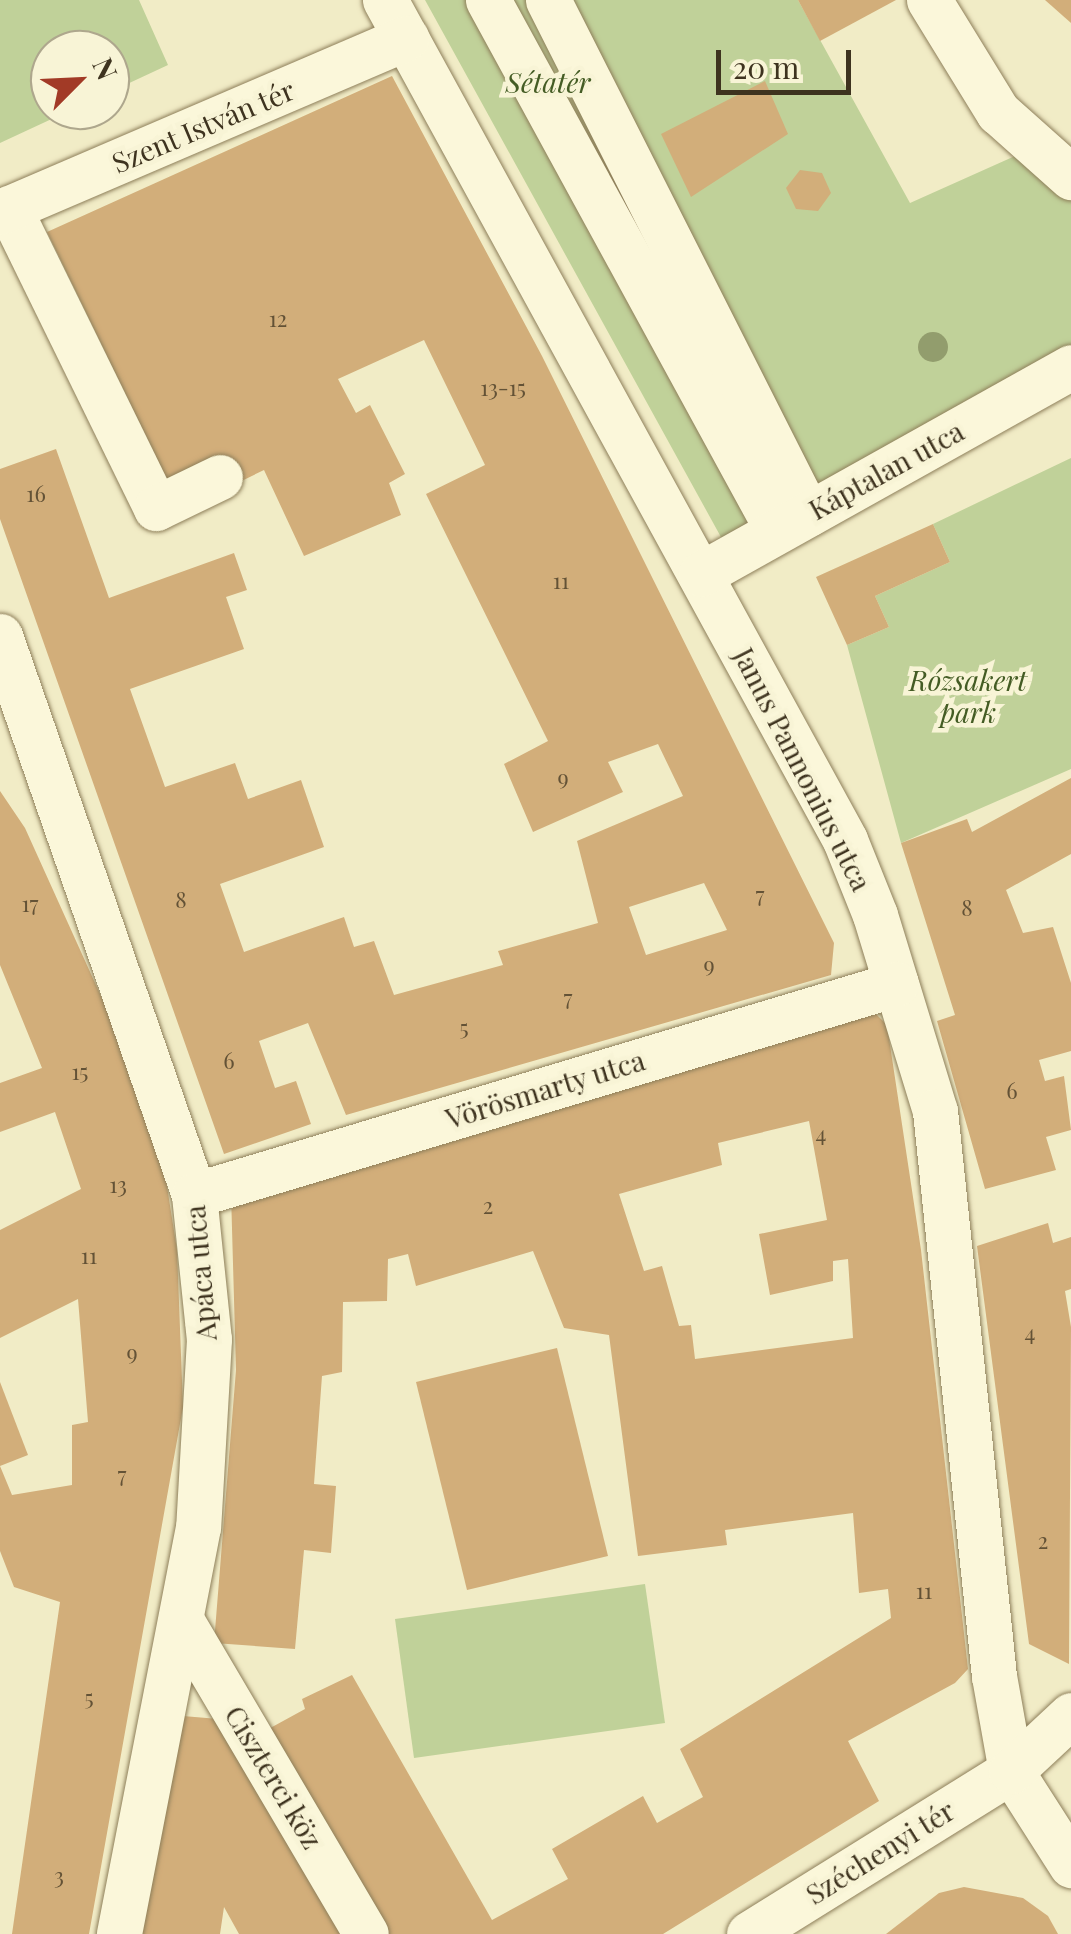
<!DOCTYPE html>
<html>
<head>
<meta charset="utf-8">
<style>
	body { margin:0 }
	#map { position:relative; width:1071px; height:1934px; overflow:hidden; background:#f1ecc6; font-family:"Playfair Display",serif }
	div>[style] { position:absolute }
	.green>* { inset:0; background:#c0d199 }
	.building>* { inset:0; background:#d2ae7a }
	.roads { filter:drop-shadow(0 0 2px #8e7f5a) drop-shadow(0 0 2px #8e7f5a) }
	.minor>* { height:45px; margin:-22.5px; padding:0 22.5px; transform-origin:22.5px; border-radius:22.5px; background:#fbf7da }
	.trees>* { width:30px; height:30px; margin:-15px; border-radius:50%; background:#929d6d }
	span { translate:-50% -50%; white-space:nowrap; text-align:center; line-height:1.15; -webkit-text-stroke:9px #f8f4d6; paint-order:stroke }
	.number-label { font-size:22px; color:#635236 }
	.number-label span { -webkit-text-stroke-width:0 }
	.park-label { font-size:28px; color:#445c24; font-style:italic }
	.street-label { font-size:28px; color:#3e331f }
	.north { position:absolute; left:30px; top:30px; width:100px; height:100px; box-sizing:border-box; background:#f8f4d6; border:2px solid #aea78d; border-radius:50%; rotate:66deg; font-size:28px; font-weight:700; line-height:40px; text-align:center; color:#3e331f }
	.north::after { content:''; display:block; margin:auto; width:35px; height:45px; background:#a23a26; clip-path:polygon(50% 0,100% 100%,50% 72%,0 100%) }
	.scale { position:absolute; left:716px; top:50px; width:135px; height:45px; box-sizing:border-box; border:5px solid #3e331f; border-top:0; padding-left:12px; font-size:30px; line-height:35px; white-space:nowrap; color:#3e331f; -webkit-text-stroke:8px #f8f4d6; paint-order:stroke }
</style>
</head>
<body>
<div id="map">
	<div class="green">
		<i style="clip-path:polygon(0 0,139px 0,168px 65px,110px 92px,110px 50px,50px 50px,50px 110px,71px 110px,0 143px)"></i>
		<i style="clip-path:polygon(425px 0,798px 0,910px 203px,1015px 156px,1071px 192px,1071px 356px,727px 548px)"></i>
		<i style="clip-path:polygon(1071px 458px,1071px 769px,901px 843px,847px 645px,889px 627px,875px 596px,950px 562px,933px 524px)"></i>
		<i style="clip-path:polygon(645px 1584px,665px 1723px,414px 1758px,395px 1619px)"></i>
	</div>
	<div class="building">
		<i style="clip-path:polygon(798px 0,896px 0,820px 41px)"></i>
		<i style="clip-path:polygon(1045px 0,1071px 0,1071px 23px)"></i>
		<i style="clip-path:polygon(evenodd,392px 76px,542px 356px,834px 943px,831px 975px,346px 1115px,308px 1023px,259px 1041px,275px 1088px,296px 1081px,311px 1124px,224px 1154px,0 519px,0 469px,56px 449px,109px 598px,234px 553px,247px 590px,226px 597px,244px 649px,130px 689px,165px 787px,235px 763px,248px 799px,301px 780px,324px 847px,220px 884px,244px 952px,344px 917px,354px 947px,374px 941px,394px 995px,503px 965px,498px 951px,598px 923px,577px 841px,683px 796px,658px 744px,608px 762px,623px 792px,533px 832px,504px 764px,548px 741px,426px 494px,485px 465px,424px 340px,338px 379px,356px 413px,370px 405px,405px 474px,389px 483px,401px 515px,304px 556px,264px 470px,225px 489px,168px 482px,47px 232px,392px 76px,704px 883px,727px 930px,646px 955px,629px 907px,704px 883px)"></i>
		<i style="clip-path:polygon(765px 81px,788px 134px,691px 197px,661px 134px)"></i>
		<i style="clip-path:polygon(800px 170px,822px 173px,831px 193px,818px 211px,796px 209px,786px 188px)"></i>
		<i style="clip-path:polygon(933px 524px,950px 562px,875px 596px,889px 627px,847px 645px,816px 577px)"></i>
		<i style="clip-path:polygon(1071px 778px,1071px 854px,1006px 890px,1023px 933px,1053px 927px,1071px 983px,1071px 1051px,1039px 1060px,1045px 1081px,1064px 1076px,1071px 1130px,1046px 1137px,1056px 1170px,985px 1189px,937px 1021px,955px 1015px,901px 843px,967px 819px,972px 832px)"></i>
		<i style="clip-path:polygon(0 791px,25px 828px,105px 1005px,166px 1180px,177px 1250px,183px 1407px,89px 1934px,12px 1934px,60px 1602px,14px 1587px,0 1551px,0 1466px,12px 1495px,72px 1485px,72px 1425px,88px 1422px,78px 1299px,0 1338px,0 1230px,81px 1189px,55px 1112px,0 1132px,0 1083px,42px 1068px,0 965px)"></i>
		<i style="clip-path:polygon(evenodd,869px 1007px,887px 1025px,921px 1250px,968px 1669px,955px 1683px,848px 1741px,879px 1801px,663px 1934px,385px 1934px,263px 1732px,305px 1709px,302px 1699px,352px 1675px,492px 1920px,568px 1879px,552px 1849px,643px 1796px,657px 1823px,703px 1797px,680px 1749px,891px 1618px,888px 1589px,859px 1593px,853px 1513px,725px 1530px,727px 1545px,638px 1556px,609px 1335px,564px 1328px,533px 1251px,416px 1286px,408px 1254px,388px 1259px,387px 1301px,343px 1302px,342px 1372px,322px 1376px,314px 1484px,336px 1486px,331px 1553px,304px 1550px,295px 1649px,214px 1643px,236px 1370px,231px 1193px,382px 1150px,387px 1161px,547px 1113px,542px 1099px,869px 1007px,809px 1121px,827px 1220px,759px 1234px,770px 1295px,833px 1281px,833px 1261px,848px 1259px,853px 1338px,695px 1359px,691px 1325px,679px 1326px,662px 1266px,644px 1271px,619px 1194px,722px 1165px,718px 1143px,809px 1121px)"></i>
		<i style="clip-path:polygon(1048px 1223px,1053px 1243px,1071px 1237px,1071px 1289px,1065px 1291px,1071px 1327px,1069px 1664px,1029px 1644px,977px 1246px)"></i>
		<i style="clip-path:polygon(557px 1348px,608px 1556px,467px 1590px,416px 1382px)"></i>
		<i style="clip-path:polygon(0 1382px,28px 1455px,0 1466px)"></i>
		<i style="clip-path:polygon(183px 1716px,230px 1720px,351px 1934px,239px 1934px,224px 1907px,220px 1934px,141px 1934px)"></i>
		<i style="clip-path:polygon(964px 1887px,1023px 1898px,1048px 1916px,1058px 1934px,886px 1934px,939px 1893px)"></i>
	</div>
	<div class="roads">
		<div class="minor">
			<i style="left:385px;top:0;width:958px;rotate:61.29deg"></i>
			<i style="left:845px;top:840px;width:81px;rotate:68.2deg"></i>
			<i style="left:875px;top:915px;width:205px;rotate:73deg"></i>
			<i style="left:935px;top:1111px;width:568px;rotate:84.04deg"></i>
			<i style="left:994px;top:1676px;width:97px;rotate:79.9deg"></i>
			<i style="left:1011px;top:1771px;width:112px;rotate:57.4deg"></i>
			<i style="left:488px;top:0;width:597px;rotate:61.37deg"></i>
			<i style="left:548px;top:0;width:576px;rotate:63.17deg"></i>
			<i style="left:929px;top:0;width:132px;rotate:58.4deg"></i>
			<i style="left:998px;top:112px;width:98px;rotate:41.7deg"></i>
			<i style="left:9px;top:208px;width:334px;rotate:63.9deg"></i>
			<i style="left:156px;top:508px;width:71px;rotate:-25.8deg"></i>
			<i style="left:0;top:212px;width:442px;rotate:-23.2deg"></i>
			<i style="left:701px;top:574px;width:424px;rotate:-29.2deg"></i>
			<i style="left:0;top:636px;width:592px;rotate:70.86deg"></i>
			<i style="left:194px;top:1195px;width:145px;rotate:84.1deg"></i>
			<i style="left:209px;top:1339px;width:188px;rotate:93.3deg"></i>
			<i style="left:198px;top:1527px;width:415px;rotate:101deg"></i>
			<i style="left:194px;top:1195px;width:733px;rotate:-16.73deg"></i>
			<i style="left:181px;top:1620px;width:364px;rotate:59.5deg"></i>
			<i style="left:749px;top:1934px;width:309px;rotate:-31.9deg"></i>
			<i style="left:1011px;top:1771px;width:82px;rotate:-43deg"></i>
		</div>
	</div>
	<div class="trees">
		<i style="left:933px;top:347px"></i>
	</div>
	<div class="number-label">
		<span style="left:278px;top:319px">12</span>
		<span style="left:503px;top:388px">13-15</span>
		<span style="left:36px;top:494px">16</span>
		<span style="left:561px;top:581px">11</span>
		<span style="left:563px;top:778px">9</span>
		<span style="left:760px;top:895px">7</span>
		<span style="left:181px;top:900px">8</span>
		<span style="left:30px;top:904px">17</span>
		<span style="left:967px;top:908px">8</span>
		<span style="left:709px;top:965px">9</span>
		<span style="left:568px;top:998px">7</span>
		<span style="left:464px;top:1028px">5</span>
		<span style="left:229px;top:1061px">6</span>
		<span style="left:80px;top:1072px">15</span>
		<span style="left:1012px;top:1091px">6</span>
		<span style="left:821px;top:1134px">4</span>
		<span style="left:118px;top:1185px">13</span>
		<span style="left:488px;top:1206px">2</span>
		<span style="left:89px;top:1256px">11</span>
		<span style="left:1030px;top:1333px">4</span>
		<span style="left:132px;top:1353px">9</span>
		<span style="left:122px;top:1475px">7</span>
		<span style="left:1043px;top:1541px">2</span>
		<span style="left:924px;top:1591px">11</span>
		<span style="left:89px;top:1698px">5</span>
		<span style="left:59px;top:1876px">3</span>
	</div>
	<div class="park-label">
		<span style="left:548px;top:82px">Sétatér</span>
		<span style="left:968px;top:696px">Rózsakert<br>park</span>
	</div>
	<div class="street-label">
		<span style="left:203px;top:126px;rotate:-23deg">Szent István tér</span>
		<span style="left:886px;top:470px;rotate:-29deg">Káptalan utca</span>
		<span style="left:803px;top:769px;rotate:63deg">Janus Pannonius utca</span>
		<span style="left:545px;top:1089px;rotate:-17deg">Vörösmarty utca</span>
		<span style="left:200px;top:1273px;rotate:-95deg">Apáca utca</span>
		<span style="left:274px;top:1777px;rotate:59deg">Ciszterci köz</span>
		<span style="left:880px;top:1852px;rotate:-32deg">Széchenyi tér</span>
	</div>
	<div class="north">N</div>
	<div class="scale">20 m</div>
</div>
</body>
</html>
